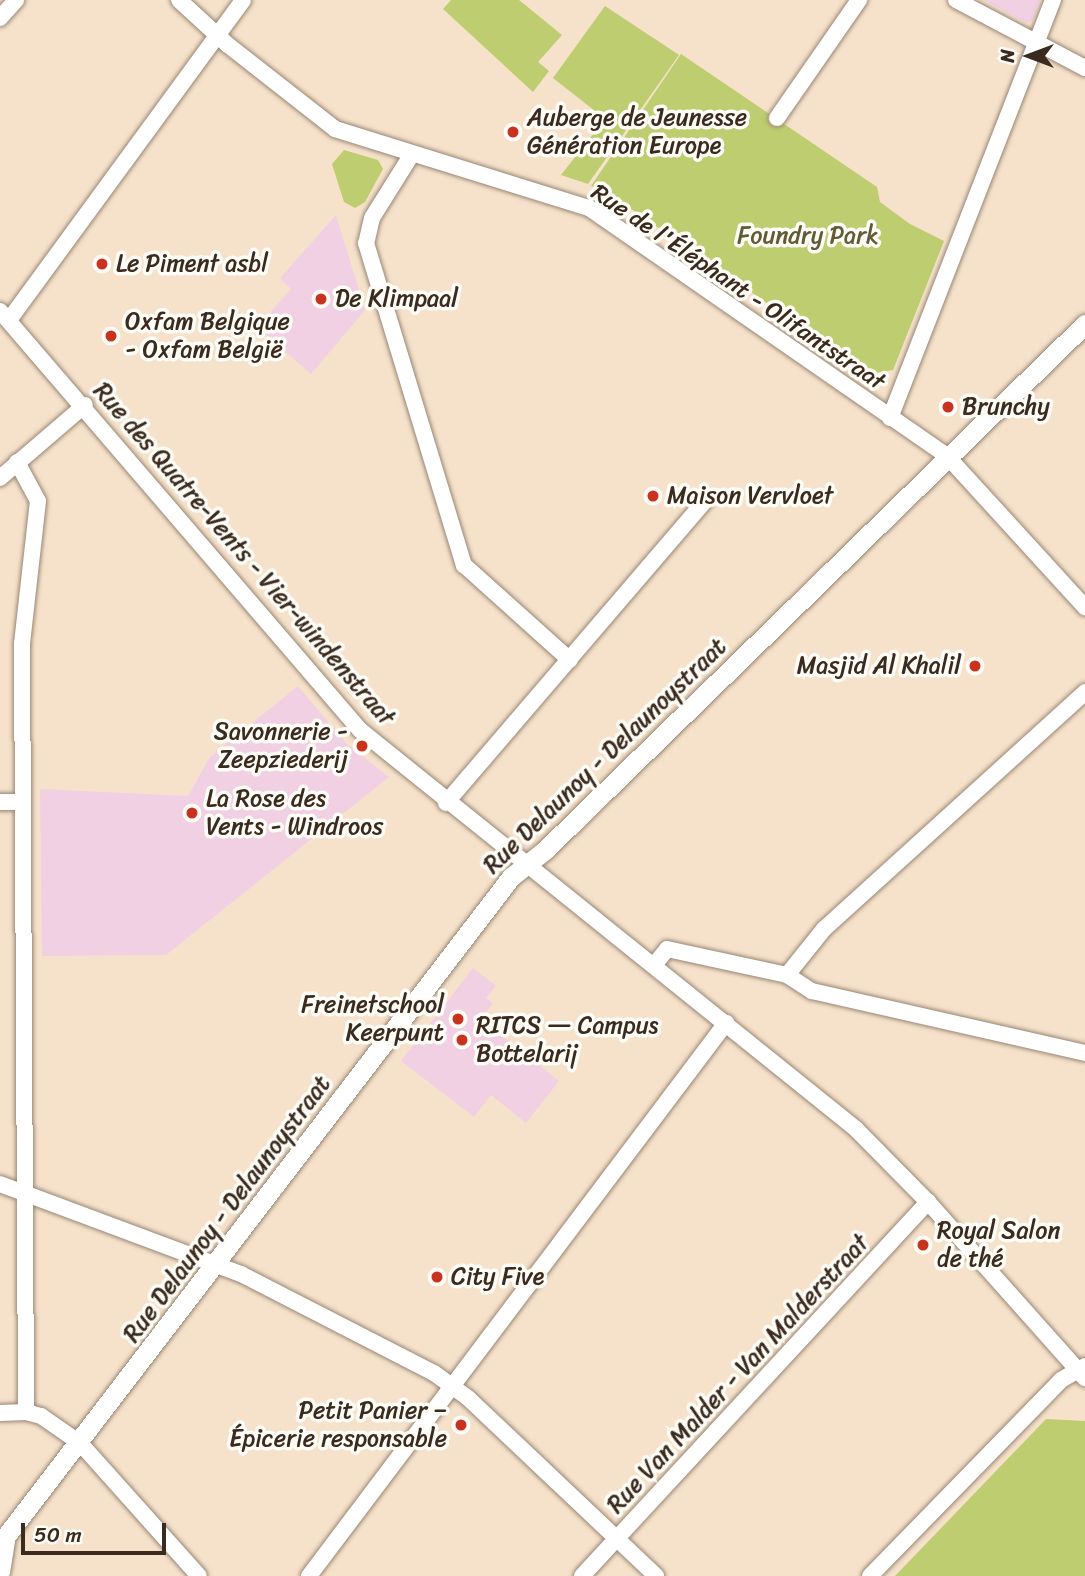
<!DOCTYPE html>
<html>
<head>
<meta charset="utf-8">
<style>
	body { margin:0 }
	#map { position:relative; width:1085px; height:1576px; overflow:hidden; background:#f6e2cb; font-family:Sriracha,sans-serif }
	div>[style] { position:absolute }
	.built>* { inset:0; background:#f1d0e4 }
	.green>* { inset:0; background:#bdcd6f }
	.roads { filter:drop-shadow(0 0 2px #988674) drop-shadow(0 0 2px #988674) }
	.minor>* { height:16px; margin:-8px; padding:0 8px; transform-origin:8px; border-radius:8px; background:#fff }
	.tertiary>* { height:19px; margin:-9.5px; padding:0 9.5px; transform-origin:9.5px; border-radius:9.5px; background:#fff }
	.dots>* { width:19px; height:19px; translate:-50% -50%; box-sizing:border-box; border:4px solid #fdfcf7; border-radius:50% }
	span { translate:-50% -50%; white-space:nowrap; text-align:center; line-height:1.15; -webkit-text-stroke:7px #fdfcf7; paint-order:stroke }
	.poi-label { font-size:24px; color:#3b2a1e }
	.left { translate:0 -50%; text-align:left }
	.right { translate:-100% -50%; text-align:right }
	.park-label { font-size:24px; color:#625b36 }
	.street-label { font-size:24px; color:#3b2a1e }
	.north { position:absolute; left:994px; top:21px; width:70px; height:70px; -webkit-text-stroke:5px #fdfcf7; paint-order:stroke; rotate:270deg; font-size:19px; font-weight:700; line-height:28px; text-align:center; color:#3b2a1e }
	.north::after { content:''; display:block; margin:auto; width:24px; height:32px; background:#3b2a1e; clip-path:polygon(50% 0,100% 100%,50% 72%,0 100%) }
	.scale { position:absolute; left:21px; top:1523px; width:145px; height:32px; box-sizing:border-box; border:4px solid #3b2a1e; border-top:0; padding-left:9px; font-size:21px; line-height:24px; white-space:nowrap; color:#3b2a1e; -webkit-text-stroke:5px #fdfcf7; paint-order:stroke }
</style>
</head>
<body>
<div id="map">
	<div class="built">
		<i style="clip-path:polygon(984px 0,1040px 0,1033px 20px,1026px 23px)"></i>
		<i style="clip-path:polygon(336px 215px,365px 310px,311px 374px,257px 327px,291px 289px,280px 278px)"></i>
		<i style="clip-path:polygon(298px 686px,346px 743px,389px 777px,166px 955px,42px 956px,40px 789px,188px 796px,210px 757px)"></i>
		<i style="clip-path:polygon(473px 968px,496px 986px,486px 998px,493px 1003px,481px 1019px,559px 1081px,526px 1123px,491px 1095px,474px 1117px,401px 1061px)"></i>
	</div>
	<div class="green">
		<i style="clip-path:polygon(451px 0,519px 0,562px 35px,538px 62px,549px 71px,533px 92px,443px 9px)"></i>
		<i style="clip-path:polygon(605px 6px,679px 55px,588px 184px,561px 175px,598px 128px,588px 122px,595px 111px,553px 78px)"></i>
		<i style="clip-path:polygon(681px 54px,877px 187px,880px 202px,910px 224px,944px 241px,893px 370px,869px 374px,604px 190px,591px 186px)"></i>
		<i style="clip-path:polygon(344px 150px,378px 160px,383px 169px,365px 202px,355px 208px,344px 202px,332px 164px)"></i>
		<i style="clip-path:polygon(1046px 1419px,1085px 1421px,1085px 1576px,895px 1576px)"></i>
	</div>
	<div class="roads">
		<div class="minor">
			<i style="left:179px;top:0;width:67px;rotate:42.6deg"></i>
			<i style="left:228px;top:45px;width:136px;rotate:38.1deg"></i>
			<i style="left:335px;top:129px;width:266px;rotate:17.3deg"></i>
			<i style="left:589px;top:208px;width:436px;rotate:34.7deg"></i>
			<i style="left:947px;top:456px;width:205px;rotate:47.6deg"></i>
			<i style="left:956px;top:0;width:146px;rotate:27.8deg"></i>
			<i style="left:0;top:18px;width:24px;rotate:-48deg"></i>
			<i style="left:777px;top:118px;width:144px;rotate:-55.2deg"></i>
			<i style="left:412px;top:154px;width:75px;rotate:122deg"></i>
			<i style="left:372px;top:218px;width:26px;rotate:103deg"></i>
			<i style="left:366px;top:243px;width:337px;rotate:73.1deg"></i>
			<i style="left:464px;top:565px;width:142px;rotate:41.9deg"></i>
			<i style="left:0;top:311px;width:552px;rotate:49.33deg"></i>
			<i style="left:360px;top:730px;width:637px;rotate:38.81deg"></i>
			<i style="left:856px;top:1129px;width:103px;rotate:45.4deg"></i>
			<i style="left:928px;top:1202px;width:236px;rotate:48.3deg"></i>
			<i style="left:9px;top:320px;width:396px;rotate:-53.8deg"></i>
			<i style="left:890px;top:418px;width:449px;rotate:-68.7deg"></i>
			<i style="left:17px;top:462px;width:44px;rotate:61.7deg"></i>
			<i style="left:38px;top:501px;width:144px;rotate:96.4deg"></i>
			<i style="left:22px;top:644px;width:768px;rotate:89.7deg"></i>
			<i style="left:0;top:478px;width:112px;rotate:-40.7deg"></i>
			<i style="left:0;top:802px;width:21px"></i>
			<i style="left:446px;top:803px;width:398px;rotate:-49.4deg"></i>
			<i style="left:655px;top:964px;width:19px;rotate:-51deg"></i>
			<i style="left:667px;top:949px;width:123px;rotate:12.2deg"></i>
			<i style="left:787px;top:975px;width:30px;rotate:33deg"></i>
			<i style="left:812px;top:991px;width:280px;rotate:12.8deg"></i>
			<i style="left:787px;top:975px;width:59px;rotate:-51.2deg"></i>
			<i style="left:824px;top:929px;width:353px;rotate:-42.2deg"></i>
			<i style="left:0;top:1184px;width:257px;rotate:20.5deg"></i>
			<i style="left:241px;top:1274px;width:217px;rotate:27.2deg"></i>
			<i style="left:434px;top:1373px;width:42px;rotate:36.3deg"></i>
			<i style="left:468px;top:1398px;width:259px;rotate:43.4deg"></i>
			<i style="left:0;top:1413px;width:26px;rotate:-2deg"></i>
			<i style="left:26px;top:1412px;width:16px;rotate:15deg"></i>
			<i style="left:41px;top:1416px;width:47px;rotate:34.7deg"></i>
			<i style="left:80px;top:1443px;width:178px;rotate:48.2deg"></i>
			<i style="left:309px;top:1576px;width:693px;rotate:-52.98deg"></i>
			<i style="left:582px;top:1576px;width:510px;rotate:-47.23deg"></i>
			<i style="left:870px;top:1576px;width:274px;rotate:-45.7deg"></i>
			<i style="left:1061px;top:1380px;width:28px;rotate:-30deg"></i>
		</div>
		<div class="tertiary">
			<i style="left:0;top:1572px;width:36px;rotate:-81deg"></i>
			<i style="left:6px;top:1536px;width:830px;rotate:-52.54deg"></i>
			<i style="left:511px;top:877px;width:43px;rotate:-38.5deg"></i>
			<i style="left:545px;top:850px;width:754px;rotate:-44.25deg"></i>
		</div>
	</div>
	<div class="dots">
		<i style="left:513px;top:132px;background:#c8321e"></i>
		<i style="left:102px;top:264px;background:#c8321e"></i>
		<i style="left:321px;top:299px;background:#c8321e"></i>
		<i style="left:111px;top:336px;background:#c8321e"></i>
		<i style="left:948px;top:407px;background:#c8321e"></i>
		<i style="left:653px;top:496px;background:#c8321e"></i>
		<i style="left:975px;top:666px;background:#c8321e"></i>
		<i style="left:362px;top:746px;background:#c8321e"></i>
		<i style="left:192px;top:813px;background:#c8321e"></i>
		<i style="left:458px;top:1019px;background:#c8321e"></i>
		<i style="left:462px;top:1040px;background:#c8321e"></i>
		<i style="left:923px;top:1245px;background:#c8321e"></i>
		<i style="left:437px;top:1277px;background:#c8321e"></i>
		<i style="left:461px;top:1425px;background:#c8321e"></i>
	</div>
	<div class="poi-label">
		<span class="left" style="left:527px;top:132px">Auberge de Jeunesse<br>Génération Europe</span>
		<span class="left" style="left:116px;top:264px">Le Piment asbl</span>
		<span class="left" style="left:335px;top:299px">De Klimpaal</span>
		<span class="left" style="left:125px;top:336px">Oxfam Belgique<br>- Oxfam België</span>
		<span class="left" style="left:962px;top:407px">Brunchy</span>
		<span class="left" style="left:667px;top:496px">Maison Vervloet</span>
		<span class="right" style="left:961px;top:666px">Masjid Al Khalil</span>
		<span class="right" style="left:348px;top:746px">Savonnerie -<br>Zeepziederij</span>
		<span class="left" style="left:206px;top:813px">La Rose des<br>Vents - Windroos</span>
		<span class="right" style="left:444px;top:1019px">Freinetschool<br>Keerpunt</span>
		<span class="left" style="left:476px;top:1040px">RITCS — Campus<br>Bottelarij</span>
		<span class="left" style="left:937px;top:1245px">Royal Salon<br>de thé</span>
		<span class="left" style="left:451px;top:1277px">City Five</span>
		<span class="right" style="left:447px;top:1425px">Petit Panier –<br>Épicerie responsable</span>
	</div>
	<div class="park-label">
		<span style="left:808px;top:236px">Foundry Park</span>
	</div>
	<div class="street-label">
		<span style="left:738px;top:287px;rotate:34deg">Rue de l'Éléphant - Olifantstraat</span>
		<span style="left:244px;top:554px;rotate:49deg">Rue des Quatre-Vents - Vier-windenstraat</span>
		<span style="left:605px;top:756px;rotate:-44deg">Rue Delaunoy - Delaunoystraat</span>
		<span style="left:227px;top:1209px;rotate:-53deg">Rue Delaunoy - Delaunoystraat</span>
		<span style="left:738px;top:1374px;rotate:-47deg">Rue Van Malder - Van Malderstraat</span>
	</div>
	<div class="north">N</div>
	<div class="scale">50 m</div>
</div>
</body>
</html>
